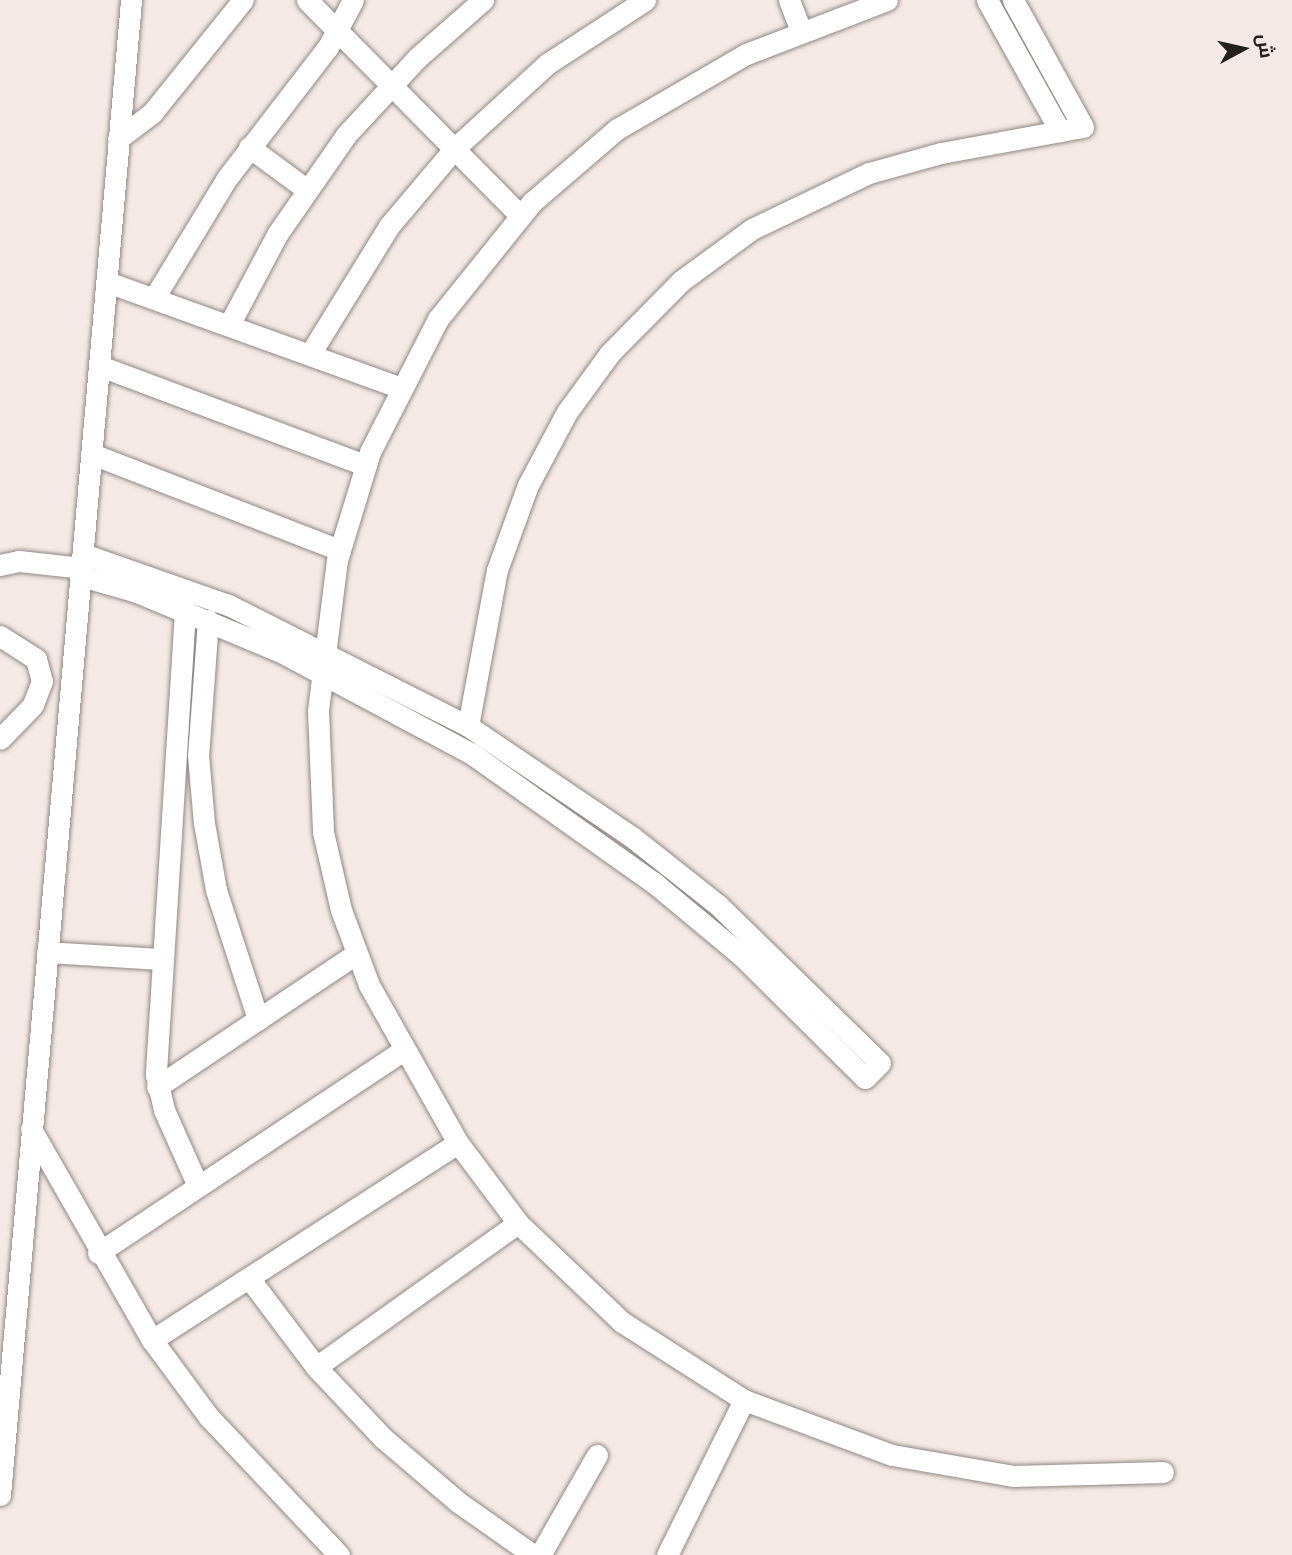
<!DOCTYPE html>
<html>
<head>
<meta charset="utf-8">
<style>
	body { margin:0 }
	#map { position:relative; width:1292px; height:1555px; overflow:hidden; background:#f4e9e4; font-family:Overpass,Cairo,sans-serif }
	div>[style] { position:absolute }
	.roads { filter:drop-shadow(0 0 2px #918783) drop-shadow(0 0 2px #918783) }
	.minor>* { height:21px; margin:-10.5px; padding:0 10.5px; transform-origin:10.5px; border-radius:10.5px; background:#fff }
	span { translate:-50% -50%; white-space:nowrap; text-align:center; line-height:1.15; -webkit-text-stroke:5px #f4e9e4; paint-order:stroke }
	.north { position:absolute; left:1208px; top:14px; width:70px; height:70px; -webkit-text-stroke:5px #f4e9e4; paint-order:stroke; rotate:82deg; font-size:19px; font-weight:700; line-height:28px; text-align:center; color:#24201e }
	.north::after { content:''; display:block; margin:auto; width:24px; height:32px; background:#24201e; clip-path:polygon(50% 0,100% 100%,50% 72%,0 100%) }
</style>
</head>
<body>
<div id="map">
	<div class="roads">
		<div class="minor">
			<i style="left:307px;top:0;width:303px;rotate:45.3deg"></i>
			<i style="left:789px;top:0;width:33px;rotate:69deg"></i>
			<i style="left:887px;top:0;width:151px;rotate:159deg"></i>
			<i style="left:746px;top:54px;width:149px;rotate:149.8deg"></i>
			<i style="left:617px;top:129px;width:112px;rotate:139.3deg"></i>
			<i style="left:532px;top:202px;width:150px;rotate:128.8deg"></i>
			<i style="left:438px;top:319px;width:149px;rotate:117.1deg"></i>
			<i style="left:370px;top:452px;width:113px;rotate:107deg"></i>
			<i style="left:337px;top:560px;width:152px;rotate:97.2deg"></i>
			<i style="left:318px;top:711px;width:121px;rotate:87.6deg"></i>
			<i style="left:323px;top:832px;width:80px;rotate:77deg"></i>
			<i style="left:341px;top:910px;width:80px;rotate:69.5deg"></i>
			<i style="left:369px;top:985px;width:181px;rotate:60.6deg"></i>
			<i style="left:458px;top:1143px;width:100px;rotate:53.1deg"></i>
			<i style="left:518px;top:1223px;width:144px;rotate:43.6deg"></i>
			<i style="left:622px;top:1322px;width:145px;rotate:32.6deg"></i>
			<i style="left:744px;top:1400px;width:158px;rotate:20.4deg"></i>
			<i style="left:892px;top:1455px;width:124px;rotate:9.8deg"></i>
			<i style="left:1014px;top:1476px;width:149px;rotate:-1.5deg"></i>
			<i style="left:987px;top:0;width:150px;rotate:60.9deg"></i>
			<i style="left:118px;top:139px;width:43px;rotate:-37.4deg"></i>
			<i style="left:152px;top:113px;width:145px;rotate:-51.2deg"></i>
			<i style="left:249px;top:147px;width:71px;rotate:36.4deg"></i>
			<i style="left:107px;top:282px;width:310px;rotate:19.8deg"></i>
			<i style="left:154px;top:298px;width:140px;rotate:-58.7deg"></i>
			<i style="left:227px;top:178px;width:165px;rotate:-52.4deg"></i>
			<i style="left:328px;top:47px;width:53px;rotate:-62deg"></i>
			<i style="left:229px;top:325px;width:104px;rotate:-62deg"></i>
			<i style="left:278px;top:233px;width:119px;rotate:-55.2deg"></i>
			<i style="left:346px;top:135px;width:105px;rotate:-47.3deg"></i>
			<i style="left:417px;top:58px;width:88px;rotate:-41.3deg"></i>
			<i style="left:310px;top:354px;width:150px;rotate:-58.3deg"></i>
			<i style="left:389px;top:226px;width:101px;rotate:-49.8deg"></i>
			<i style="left:454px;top:149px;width:126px;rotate:-42.4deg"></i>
			<i style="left:547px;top:64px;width:117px;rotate:-33.1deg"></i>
			<i style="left:100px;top:366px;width:283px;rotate:20.5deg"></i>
			<i style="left:92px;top:454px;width:266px;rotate:21.2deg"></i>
			<i style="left:0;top:565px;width:19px;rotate:-12deg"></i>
			<i style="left:19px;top:561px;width:63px;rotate:6.3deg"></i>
			<i style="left:81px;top:576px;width:58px;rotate:15.9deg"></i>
			<i style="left:137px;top:592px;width:154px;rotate:22.6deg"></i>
			<i style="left:279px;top:651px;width:219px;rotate:28.1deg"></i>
			<i style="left:472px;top:754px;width:222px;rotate:35.3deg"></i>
			<i style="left:653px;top:882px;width:116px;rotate:39.7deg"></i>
			<i style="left:742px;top:956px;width:173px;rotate:44.8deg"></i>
			<i style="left:865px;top:1078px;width:21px;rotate:-45deg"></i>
			<i style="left:880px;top:1063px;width:226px;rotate:-135.7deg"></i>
			<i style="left:718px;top:905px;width:110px;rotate:-141.7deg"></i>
			<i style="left:632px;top:837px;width:198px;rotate:-145.9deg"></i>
			<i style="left:468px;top:726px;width:269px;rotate:-153.2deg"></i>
			<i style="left:228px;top:605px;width:154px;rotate:-160.6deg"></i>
			<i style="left:185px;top:611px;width:465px;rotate:93.6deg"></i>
			<i style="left:156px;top:1075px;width:36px;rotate:77deg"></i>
			<i style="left:164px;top:1110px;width:83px;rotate:65.9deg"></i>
			<i style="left:208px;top:620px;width:135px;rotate:94.2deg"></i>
			<i style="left:198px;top:755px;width:68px;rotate:85deg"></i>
			<i style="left:204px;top:823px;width:68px;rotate:79.8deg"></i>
			<i style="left:216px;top:890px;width:136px;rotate:72deg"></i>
			<i style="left:0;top:636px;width:43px;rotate:32.6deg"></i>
			<i style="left:36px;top:659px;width:23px;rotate:75deg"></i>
			<i style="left:42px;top:681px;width:26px;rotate:111deg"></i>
			<i style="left:33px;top:705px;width:47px;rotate:134.1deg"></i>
			<i style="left:468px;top:726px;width:159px;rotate:-79.5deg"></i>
			<i style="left:497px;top:570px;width:90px;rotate:-70deg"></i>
			<i style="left:528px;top:485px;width:83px;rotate:-61.9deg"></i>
			<i style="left:567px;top:412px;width:73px;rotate:-53.9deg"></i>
			<i style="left:610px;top:353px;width:101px;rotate:-45.4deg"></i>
			<i style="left:681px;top:281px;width:88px;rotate:-36.2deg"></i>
			<i style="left:752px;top:229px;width:130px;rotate:-25.6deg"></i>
			<i style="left:869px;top:173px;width:75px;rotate:-15.5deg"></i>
			<i style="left:941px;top:153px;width:144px;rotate:-10.4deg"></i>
			<i style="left:1083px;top:127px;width:145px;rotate:-118.9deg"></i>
			<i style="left:47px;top:952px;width:115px;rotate:3.5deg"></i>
			<i style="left:157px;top:1087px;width:239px;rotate:-33.8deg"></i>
			<i style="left:31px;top:1129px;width:243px;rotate:60.2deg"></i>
			<i style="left:152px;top:1340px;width:94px;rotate:53.6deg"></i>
			<i style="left:208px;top:1416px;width:191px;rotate:46.7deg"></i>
			<i style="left:98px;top:1253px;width:366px;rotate:-33.6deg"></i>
			<i style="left:249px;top:1278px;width:111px;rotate:53deg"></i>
			<i style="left:316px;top:1367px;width:98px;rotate:46.7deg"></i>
			<i style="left:383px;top:1438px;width:99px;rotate:40.5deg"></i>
			<i style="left:458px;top:1502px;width:92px;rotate:35.2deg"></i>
			<i style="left:152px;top:1340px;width:364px;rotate:-32.8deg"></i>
			<i style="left:316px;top:1367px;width:248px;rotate:-35.5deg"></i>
			<i style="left:0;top:1495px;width:1501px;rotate:-84.99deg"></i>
			<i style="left:540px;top:1555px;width:115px;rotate:-60.3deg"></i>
			<i style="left:667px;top:1555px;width:173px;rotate:-63.6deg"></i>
		</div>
	</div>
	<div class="north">ش</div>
</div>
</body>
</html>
